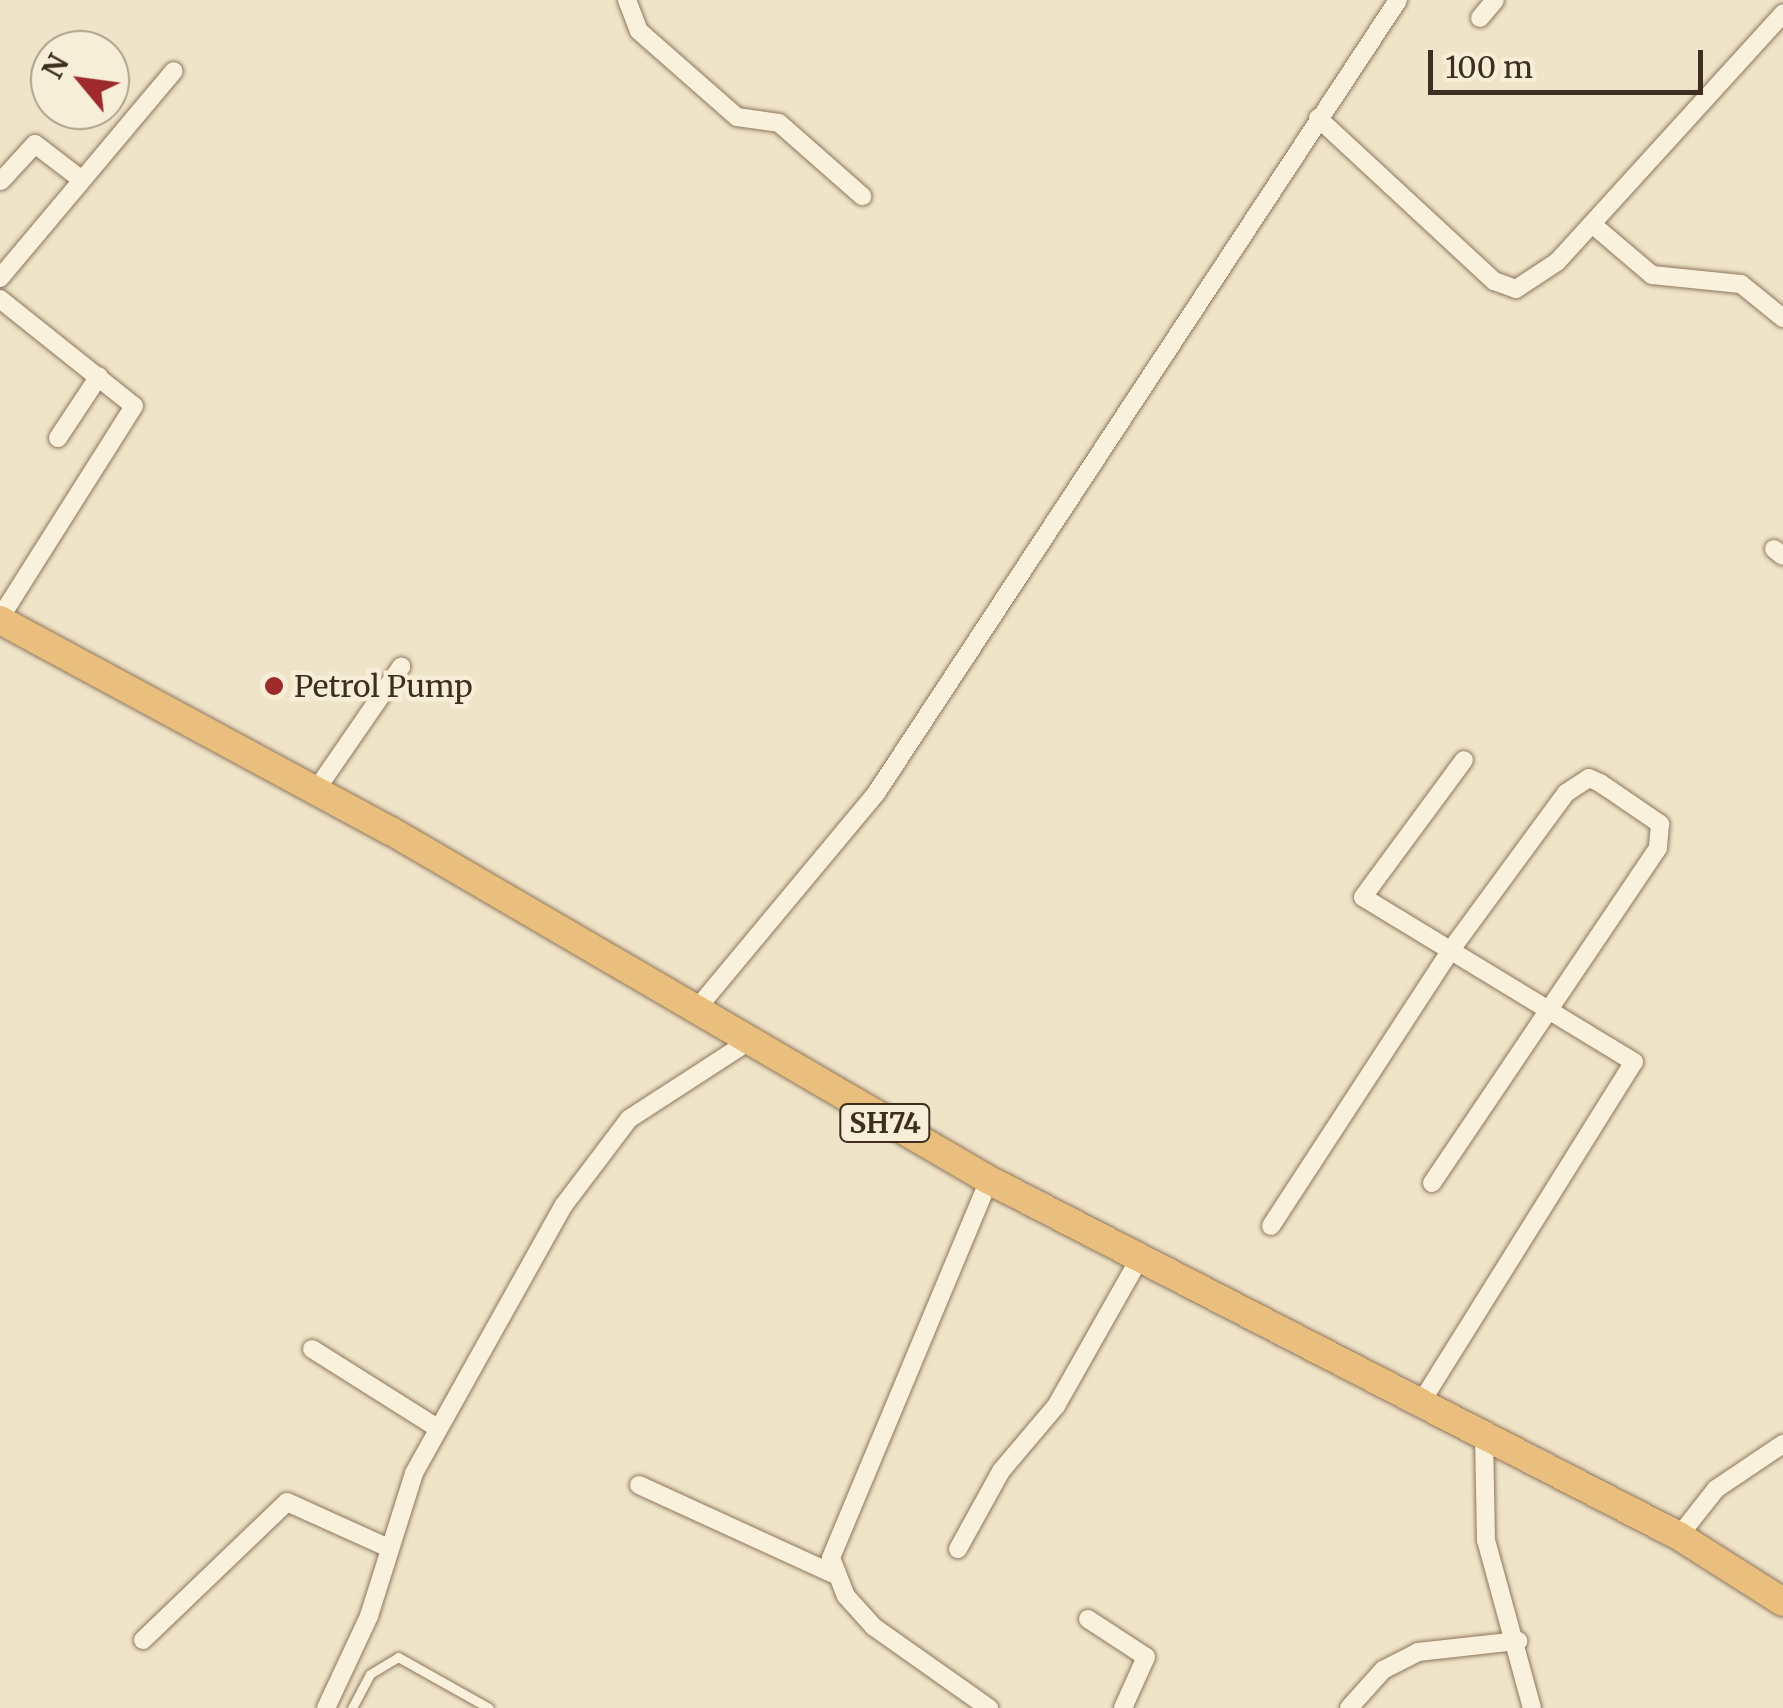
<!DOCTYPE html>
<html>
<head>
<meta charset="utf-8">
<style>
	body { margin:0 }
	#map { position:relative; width:1783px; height:1708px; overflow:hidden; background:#f0e4c8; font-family:Merriweather,serif }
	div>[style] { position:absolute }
	.roads { filter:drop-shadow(0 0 2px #8d765c) drop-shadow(0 0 2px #8d765c) }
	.service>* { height:9px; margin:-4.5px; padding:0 4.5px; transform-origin:4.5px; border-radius:4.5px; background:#faf1dc }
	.minor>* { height:18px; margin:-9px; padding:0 9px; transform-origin:9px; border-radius:9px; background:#faf1dc }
	.trunk>* { height:28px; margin:-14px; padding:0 14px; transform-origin:14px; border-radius:14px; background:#eabe7c }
	.dots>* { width:28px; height:28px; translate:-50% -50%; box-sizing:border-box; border:5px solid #f7eed8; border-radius:50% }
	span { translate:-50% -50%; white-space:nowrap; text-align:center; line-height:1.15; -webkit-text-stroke:9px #f7eed8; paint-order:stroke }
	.shield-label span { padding:2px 8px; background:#f7eed8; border:2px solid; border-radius:8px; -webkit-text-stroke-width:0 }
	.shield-label { font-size:28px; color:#3d2e20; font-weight:700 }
	.poi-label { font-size:30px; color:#3d2e20 }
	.left { translate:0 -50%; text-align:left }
	.north { position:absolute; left:30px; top:30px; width:100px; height:100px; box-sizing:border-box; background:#f7eed8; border:2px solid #ada18e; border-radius:50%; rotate:299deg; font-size:28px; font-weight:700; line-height:40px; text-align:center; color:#3d2e20 }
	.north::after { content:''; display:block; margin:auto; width:35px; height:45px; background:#9e2a2b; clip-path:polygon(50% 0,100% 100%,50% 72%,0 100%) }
	.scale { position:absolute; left:1428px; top:50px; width:275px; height:45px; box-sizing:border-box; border:5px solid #3d2e20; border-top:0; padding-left:12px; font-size:30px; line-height:35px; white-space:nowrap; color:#3d2e20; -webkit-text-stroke:8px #f7eed8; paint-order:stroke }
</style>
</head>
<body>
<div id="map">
	<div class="roads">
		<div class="service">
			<i style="left:352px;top:1708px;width:38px;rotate:-62deg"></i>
			<i style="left:370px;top:1674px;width:33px;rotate:-31deg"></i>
			<i style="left:398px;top:1657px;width:104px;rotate:29.3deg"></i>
		</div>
		<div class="minor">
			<i style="left:627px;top:0;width:33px;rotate:69deg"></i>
			<i style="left:639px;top:31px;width:130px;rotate:41.3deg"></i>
			<i style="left:737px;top:117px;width:42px;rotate:8.1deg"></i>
			<i style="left:779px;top:123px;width:111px;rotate:41.3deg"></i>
			<i style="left:1480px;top:18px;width:23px;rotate:-50deg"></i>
			<i style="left:1318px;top:118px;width:240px;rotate:42.8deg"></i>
			<i style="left:1494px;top:281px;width:23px;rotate:20deg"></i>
			<i style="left:1516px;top:289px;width:49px;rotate:-33.4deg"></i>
			<i style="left:1557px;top:262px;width:336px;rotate:-47.7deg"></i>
			<i style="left:1px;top:181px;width:50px;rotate:-47.4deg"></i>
			<i style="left:35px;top:144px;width:59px;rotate:37.5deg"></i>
			<i style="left:1592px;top:224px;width:79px;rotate:40.4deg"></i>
			<i style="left:1652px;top:275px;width:89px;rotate:5.8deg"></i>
			<i style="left:1741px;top:284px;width:54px;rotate:39deg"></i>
			<i style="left:0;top:278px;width:270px;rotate:-50deg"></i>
			<i style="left:0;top:299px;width:171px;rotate:38.6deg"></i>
			<i style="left:134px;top:406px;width:251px;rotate:122.3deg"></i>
			<i style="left:58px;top:438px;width:74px;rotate:-56.5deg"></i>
			<i style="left:1774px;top:549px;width:11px;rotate:38deg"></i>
			<i style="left:316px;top:790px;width:150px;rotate:-55.4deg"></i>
			<i style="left:694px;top:1012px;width:286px;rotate:-50.2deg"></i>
			<i style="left:877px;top:792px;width:948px;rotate:-56.66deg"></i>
			<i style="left:989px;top:1180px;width:410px;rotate:112.7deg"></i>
			<i style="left:831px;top:1558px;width:41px;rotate:68.5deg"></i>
			<i style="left:846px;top:1596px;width:42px;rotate:47.9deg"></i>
			<i style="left:874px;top:1627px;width:141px;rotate:35.2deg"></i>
			<i style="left:1271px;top:1226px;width:328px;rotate:-56.9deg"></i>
			<i style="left:1450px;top:951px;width:196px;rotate:-53.7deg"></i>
			<i style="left:1566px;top:793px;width:27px;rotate:-33deg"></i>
			<i style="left:1589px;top:778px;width:12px;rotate:24deg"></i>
			<i style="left:1600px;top:783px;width:73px;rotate:34.3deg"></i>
			<i style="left:1660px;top:824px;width:24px;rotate:95deg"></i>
			<i style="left:1658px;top:848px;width:404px;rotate:124deg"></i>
			<i style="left:312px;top:1349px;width:146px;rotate:32.2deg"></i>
			<i style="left:1420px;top:1404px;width:403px;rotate:-58deg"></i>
			<i style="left:1634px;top:1062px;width:317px;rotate:-148.7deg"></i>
			<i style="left:1363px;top:897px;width:170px;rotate:-53.6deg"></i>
			<i style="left:1484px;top:1436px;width:104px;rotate:88.9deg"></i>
			<i style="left:1486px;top:1540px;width:174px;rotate:74.7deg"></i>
			<i style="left:639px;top:1485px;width:213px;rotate:24.6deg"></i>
			<i style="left:1679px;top:1536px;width:60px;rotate:-51.8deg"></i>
			<i style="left:1716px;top:1489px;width:81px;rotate:-33.9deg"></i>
			<i style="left:958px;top:1549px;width:89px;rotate:-61.1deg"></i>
			<i style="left:1001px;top:1471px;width:85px;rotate:-49.8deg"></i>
			<i style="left:1056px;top:1406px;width:169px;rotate:-60.5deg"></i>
			<i style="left:1088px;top:1619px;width:69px;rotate:33.2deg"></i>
			<i style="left:1146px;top:1657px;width:56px;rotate:114.3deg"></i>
			<i style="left:143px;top:1640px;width:199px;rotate:-43.8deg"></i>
			<i style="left:287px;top:1502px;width:112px;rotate:24.3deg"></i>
			<i style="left:326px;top:1708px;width:102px;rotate:-64.9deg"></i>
			<i style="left:369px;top:1616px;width:150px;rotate:-72.5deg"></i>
			<i style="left:414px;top:1473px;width:307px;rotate:-60.8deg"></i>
			<i style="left:564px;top:1205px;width:108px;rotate:-52.9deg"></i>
			<i style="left:629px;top:1119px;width:140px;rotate:-33deg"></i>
			<i style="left:1349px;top:1708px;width:51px;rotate:-48.2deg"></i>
			<i style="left:1383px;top:1670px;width:39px;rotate:-27deg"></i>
			<i style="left:1418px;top:1652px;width:101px;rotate:-6.3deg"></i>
		</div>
		<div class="trunk">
			<i style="left:0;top:620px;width:444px;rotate:28.4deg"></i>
			<i style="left:391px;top:831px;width:692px;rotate:30.27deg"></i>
			<i style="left:989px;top:1180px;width:776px;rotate:27.29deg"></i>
			<i style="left:1679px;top:1536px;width:123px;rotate:32.4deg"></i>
		</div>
	</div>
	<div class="dots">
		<i style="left:274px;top:686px;background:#9e2a2b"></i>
	</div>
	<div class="shield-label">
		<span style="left:885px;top:1123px">SH74</span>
	</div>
	<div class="poi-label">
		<span class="left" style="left:294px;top:686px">Petrol Pump</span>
	</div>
	<div class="north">N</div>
	<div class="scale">100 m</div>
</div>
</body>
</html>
